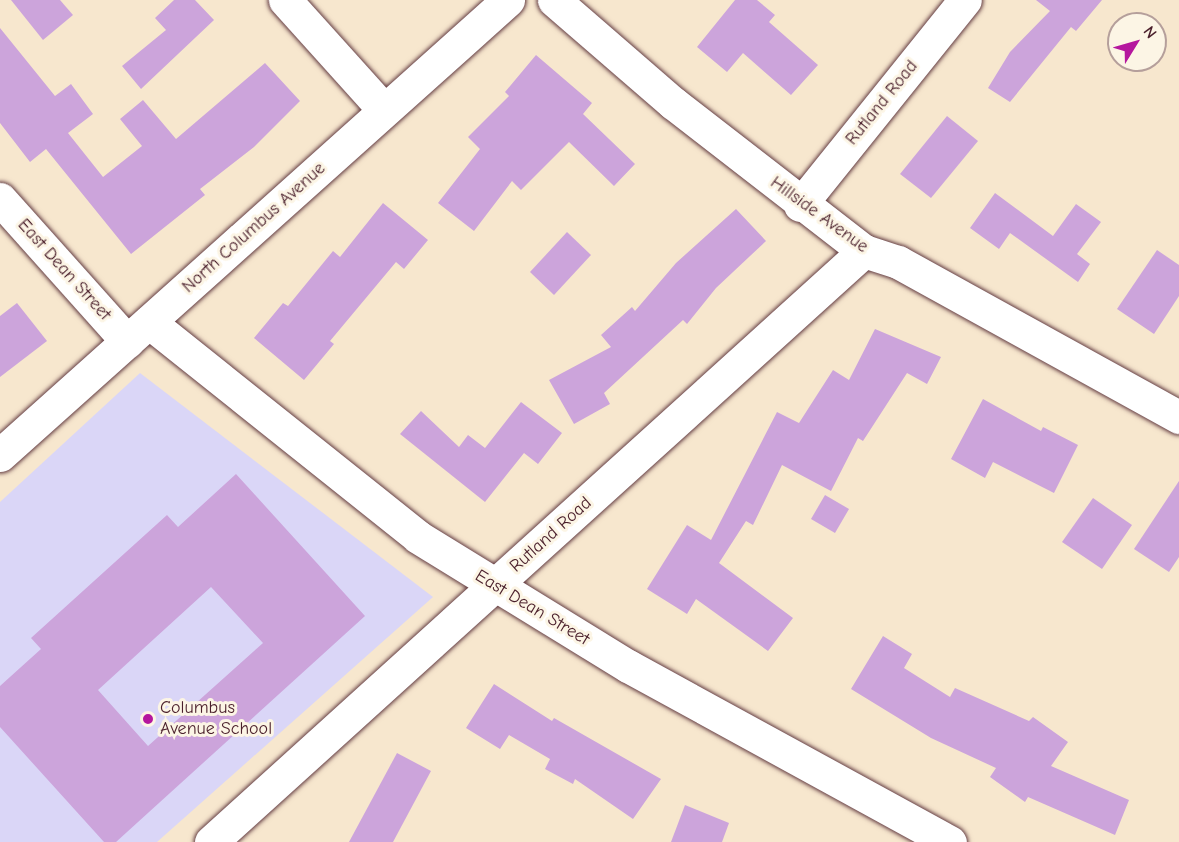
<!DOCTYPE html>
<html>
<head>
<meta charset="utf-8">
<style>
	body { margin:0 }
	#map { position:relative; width:1179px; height:842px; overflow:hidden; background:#f7e7ce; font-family:"Comic Neue",sans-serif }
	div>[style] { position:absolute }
	.built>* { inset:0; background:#dad6f7 }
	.building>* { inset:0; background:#cca4db }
	.roads { filter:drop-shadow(0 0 2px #643d43) drop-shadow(0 0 2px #643d43) }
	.minor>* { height:33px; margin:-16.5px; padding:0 16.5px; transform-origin:16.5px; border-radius:16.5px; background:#fff }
	.dots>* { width:16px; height:16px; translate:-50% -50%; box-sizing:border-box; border:3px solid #fcf5e5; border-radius:50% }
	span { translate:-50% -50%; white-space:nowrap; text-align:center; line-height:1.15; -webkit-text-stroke:6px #fcf5e5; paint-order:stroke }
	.street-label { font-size:18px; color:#4a1f2b }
	.poi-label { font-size:18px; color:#4a1f2b }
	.left { translate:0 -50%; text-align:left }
	.north { position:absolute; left:1107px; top:12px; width:60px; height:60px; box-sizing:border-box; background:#fcf5e5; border:2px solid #b59f9b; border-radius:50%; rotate:53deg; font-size:16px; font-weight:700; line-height:24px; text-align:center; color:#4a1f2b }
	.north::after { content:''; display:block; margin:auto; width:21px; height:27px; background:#b5179e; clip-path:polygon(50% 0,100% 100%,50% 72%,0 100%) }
</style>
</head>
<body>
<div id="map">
	<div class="built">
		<i style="clip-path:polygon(140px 373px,433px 597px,157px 842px,0 842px,0 502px)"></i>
	</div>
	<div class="building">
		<i style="clip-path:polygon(11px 0,60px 0,73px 15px,43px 40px)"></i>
		<i style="clip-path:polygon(174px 0,195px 0,214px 20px,141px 89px,122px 66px,166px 30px,155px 18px)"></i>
		<i style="clip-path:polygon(735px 0,757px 0,775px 15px,769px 22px,818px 65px,791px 95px,743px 53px,727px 72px,697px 47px)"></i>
		<i style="clip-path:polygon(1036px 0,1102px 0,1076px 31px,1071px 27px,1010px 102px,988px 88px,1010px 52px,1050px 11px)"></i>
		<i style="clip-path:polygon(0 28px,55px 96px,71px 84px,93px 114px,68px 133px,103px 177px,142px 146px,120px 119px,143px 100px,176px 139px,265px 63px,300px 101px,254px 147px,200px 189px,205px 195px,131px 254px,46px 149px,30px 162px,0 123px)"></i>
		<i style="clip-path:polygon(536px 55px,592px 103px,583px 114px,635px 164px,614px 186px,569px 142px,521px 190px,512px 181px,474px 231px,438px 203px,480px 149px,468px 137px,509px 96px,505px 92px)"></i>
		<i style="clip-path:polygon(947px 116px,978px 141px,931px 198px,900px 174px)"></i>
		<i style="clip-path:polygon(995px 193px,1053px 236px,1076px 204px,1101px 222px,1077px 254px,1090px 264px,1078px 282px,1010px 233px,999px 249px,970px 228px)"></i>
		<i style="clip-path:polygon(383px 203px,428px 240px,404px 269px,396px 262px,330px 341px,334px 344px,304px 380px,254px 338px,283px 303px,288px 306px,333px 251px,340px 257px)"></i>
		<i style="clip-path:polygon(736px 209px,766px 241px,716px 288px,687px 324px,683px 320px,604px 393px,610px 404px,574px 424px,549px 380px,611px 347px,601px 335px,632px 307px,635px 311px,676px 263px)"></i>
		<i style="clip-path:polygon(567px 232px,591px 255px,554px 295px,530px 272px)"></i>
		<i style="clip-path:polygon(1157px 250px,1179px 265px,1179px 296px,1154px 334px,1117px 309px)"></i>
		<i style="clip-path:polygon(17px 303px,47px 341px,0 377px,0 316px)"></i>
		<i style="clip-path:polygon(875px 329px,941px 357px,927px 384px,907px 373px,863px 441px,858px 438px,831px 491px,782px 465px,753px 525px,746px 521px,719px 563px,793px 618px,768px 651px,696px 599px,687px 614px,647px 589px,687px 525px,711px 540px,777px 412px,799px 423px,833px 370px,849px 380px)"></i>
		<i style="clip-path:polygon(983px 399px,1041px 431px,1043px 427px,1078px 445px,1054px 493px,993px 462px,985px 478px,951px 459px)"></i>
		<i style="clip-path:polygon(521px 402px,562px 433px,538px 464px,524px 453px,485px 502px,400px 434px,421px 411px,459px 447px,468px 435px,485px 448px)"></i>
		<i style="clip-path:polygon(evenodd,236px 474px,365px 616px,116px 842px,104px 842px,0 727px,0 686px,41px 649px,31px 638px,167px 515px,178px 527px,236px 474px,211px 587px,263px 643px,148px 746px,98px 690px,211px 587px)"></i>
		<i style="clip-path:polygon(1179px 481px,1179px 557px,1169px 572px,1134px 549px)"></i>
		<i style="clip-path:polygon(825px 495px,849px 509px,835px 533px,811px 519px)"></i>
		<i style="clip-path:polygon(1093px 498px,1132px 525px,1102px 569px,1062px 542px)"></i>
		<i style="clip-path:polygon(883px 636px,912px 654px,904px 668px,950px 697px,955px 688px,1029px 721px,1033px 717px,1068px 742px,1051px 766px,1129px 800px,1115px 835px,1028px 797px,1025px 802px,990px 777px,996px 768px,931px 738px,851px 689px)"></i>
		<i style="clip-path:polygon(494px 684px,552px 721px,554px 718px,661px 779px,633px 819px,575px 779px,573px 784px,545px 769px,550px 759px,509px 735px,500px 749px,466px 728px)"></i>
		<i style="clip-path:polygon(397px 753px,431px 771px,393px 842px,349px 842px)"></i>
		<i style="clip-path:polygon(685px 805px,729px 823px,722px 842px,671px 842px)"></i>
	</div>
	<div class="roads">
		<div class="minor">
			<i style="left:285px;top:0;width:148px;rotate:48deg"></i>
			<i style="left:554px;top:0;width:157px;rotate:40.9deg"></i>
			<i style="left:673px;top:103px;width:242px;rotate:37.8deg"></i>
			<i style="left:864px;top:251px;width:36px;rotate:18deg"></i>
			<i style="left:898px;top:262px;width:321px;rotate:28.9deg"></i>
			<i style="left:0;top:199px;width:191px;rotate:48.2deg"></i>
			<i style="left:800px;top:205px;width:263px;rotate:-51.2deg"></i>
			<i style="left:149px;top:322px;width:344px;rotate:38.6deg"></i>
			<i style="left:418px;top:537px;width:246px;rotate:31.6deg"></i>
			<i style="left:628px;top:666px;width:367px;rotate:28.7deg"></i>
			<i style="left:0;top:455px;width:682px;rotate:-41.85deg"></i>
			<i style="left:211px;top:842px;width:881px;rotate:-42.15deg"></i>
		</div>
	</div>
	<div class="dots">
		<i style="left:148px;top:719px;background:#b5179e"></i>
	</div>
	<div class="street-label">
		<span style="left:882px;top:103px;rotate:-51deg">Rutland Road</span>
		<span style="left:819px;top:215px;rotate:36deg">Hillside Avenue</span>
		<span style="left:254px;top:228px;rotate:-42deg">North Columbus Avenue</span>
		<span style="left:64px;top:270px;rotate:48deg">East Dean Street</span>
		<span style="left:551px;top:535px;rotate:-42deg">Rutland Road</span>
		<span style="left:532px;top:608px;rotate:31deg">East Dean Street</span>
	</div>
	<div class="poi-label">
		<span class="left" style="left:160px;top:719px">Columbus<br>Avenue School</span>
	</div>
	<div class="north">N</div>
</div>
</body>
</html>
